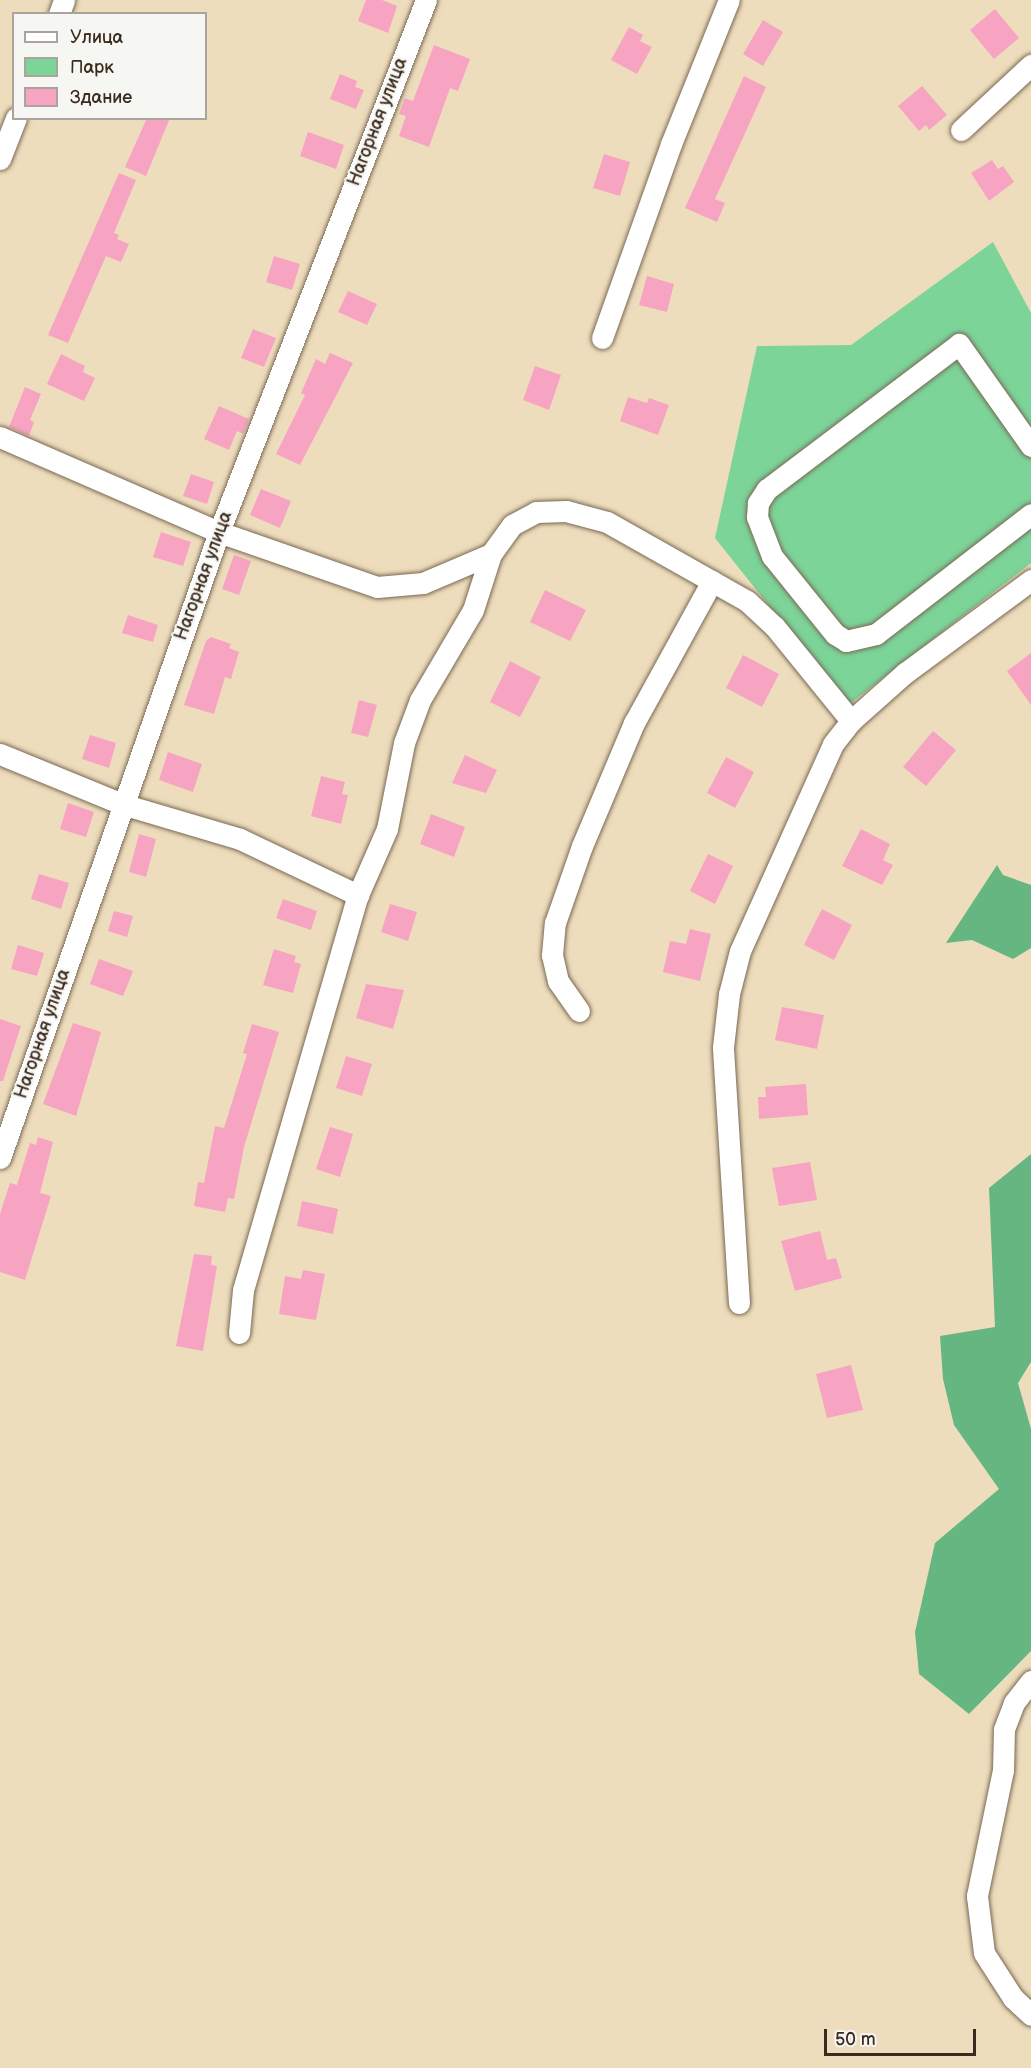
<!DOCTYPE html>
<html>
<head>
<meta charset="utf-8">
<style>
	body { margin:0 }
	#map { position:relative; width:1031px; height:2068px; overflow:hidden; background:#eeddbc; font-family:"Balsamiq Sans",sans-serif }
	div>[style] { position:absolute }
	.green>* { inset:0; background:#7cd499 }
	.forest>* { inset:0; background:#65b681 }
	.building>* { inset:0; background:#f7a4c2 }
	.roads { filter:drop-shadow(0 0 2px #7a6955) drop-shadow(0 0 2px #7a6955) }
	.minor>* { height:21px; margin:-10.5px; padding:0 10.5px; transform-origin:10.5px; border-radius:10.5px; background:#fff }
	span { translate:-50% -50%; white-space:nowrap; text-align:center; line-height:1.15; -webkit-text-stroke:4.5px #f6f6f2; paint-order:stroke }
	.street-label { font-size:18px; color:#3b2a1e }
	.legend { position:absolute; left:12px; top:12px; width:195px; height:108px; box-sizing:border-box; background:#f6f6f2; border:2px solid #aba49d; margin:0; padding:8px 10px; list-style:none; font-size:18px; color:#3b2a1e }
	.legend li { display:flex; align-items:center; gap:12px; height:30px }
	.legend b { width:30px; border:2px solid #aba49d }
	.scale { position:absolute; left:824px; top:2029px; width:152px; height:27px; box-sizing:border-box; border:3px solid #3b2a1e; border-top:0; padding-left:8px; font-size:18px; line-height:21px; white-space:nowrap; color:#3b2a1e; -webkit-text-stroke:4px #f6f6f2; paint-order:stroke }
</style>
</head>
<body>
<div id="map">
	<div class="green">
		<i style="clip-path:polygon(993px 242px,1031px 313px,1031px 563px,848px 705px,715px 538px,757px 346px,851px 345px)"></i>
	</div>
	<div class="forest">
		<i style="clip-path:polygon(997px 865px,1003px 875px,1031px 885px,1031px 948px,1013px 959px,972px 940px,946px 943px)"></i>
		<i style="clip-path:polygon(1031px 1154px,1031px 1362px,1018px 1383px,1031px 1429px,1031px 1651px,969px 1714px,919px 1674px,915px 1632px,935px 1543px,999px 1489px,954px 1425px,943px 1379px,940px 1336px,995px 1327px,989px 1188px)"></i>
	</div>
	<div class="building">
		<i style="clip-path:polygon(366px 0,382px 0,397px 6px,388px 33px,358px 21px)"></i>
		<i style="clip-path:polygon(995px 9px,1019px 38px,994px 59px,970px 30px)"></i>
		<i style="clip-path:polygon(763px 20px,783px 32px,763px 66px,743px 54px)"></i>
		<i style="clip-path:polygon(629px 27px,643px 35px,640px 41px,652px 47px,637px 74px,611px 60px)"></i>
		<i style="clip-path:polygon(434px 45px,470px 59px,458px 91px,450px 88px,429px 147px,399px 136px,406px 116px,399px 114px,405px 98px,413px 101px)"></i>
		<i style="clip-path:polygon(340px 74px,357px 81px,355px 87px,364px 90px,356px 109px,330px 99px)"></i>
		<i style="clip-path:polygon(744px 76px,766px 87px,715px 199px,725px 203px,717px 222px,685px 208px)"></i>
		<i style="clip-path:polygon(922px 86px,947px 115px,929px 130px,926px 125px,919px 131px,898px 106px)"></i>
		<i style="clip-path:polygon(147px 118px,170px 118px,146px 176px,125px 167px)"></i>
		<i style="clip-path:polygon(308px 132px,344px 145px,336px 169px,300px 156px)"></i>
		<i style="clip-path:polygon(604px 154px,630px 162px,620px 196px,593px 188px)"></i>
		<i style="clip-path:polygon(992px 160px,998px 169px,1003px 166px,1014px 182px,989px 201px,971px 173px)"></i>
		<i style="clip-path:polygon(119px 173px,136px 180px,114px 233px,119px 235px,117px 239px,129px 244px,121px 262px,106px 256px,68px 343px,48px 335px)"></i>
		<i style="clip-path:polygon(274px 256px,300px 264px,292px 290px,266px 282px)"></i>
		<i style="clip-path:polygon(647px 276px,674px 284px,667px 312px,639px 305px)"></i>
		<i style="clip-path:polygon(348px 291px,377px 304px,367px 325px,338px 312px)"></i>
		<i style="clip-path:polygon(253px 329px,276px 338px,264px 367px,241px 358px)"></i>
		<i style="clip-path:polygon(330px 353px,353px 363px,300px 465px,276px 454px,305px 395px,301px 393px,316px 359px,325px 364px)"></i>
		<i style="clip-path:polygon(61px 354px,85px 366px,83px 372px,95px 378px,84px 401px,47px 384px)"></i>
		<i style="clip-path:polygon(535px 366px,561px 375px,549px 410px,523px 400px)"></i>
		<i style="clip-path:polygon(25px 387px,41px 394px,30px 420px,34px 422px,29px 436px,9px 427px)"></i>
		<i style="clip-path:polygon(628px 397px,647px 403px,649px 398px,669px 405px,658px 435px,620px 421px)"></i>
		<i style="clip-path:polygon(219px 406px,249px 419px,243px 434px,237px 431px,229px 450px,204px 439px)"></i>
		<i style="clip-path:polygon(191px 474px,214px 482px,207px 504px,183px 496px)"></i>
		<i style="clip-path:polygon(261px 489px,291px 501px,280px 528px,250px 515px)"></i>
		<i style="clip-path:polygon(161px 532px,191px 542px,183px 566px,153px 557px)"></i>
		<i style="clip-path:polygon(234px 555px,251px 561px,239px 595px,222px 589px)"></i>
		<i style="clip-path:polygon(545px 590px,586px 610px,570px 641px,530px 622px)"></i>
		<i style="clip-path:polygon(128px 615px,158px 625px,153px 642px,122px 633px)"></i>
		<i style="clip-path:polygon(211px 637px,231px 644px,229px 648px,239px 652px,231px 679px,225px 677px,214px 714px,184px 705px,206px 641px)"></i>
		<i style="clip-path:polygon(1031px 653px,1031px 705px,1007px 671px)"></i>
		<i style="clip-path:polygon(743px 655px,779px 674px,762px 707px,726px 688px)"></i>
		<i style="clip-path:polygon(510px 661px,541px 677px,520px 717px,490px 702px)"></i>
		<i style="clip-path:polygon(359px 700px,377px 705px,368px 737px,351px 733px)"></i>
		<i style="clip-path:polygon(933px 731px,956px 750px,926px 786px,903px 767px)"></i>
		<i style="clip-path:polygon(90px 735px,116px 743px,109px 768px,82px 759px)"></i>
		<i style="clip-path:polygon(168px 752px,202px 764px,193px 792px,159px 780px)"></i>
		<i style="clip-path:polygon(465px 755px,497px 770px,486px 793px,452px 783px)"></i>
		<i style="clip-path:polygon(726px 757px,754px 772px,735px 808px,707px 793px)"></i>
		<i style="clip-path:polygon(321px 776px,345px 782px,342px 794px,348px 795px,341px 824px,311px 816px)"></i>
		<i style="clip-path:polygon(68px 803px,94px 812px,86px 837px,60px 829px)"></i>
		<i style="clip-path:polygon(431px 814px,465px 827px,454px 857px,420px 844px)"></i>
		<i style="clip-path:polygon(861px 829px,890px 844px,883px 860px,893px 865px,882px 885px,842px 866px)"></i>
		<i style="clip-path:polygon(139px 834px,156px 839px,146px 877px,129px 872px)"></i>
		<i style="clip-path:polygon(708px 854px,733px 866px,715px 904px,690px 891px)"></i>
		<i style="clip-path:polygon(39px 874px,69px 883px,61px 909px,31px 899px)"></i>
		<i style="clip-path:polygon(283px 899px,317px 911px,311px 930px,276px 918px)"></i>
		<i style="clip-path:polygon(390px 904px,417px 912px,408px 941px,381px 932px)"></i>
		<i style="clip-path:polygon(822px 909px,852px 925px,834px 960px,804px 945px)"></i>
		<i style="clip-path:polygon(114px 911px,133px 916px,127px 937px,108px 931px)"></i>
		<i style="clip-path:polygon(690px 929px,711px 934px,700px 981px,663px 972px,670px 941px,686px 944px)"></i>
		<i style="clip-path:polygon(18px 945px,44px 953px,37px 976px,11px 969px)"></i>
		<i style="clip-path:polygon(274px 949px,296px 956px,294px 962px,301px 964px,293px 993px,263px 985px)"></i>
		<i style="clip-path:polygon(99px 959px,133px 971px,123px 996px,90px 984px)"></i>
		<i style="clip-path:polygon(366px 984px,404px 990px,393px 1029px,356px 1018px)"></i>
		<i style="clip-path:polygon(782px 1007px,824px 1015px,817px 1049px,775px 1040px)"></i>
		<i style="clip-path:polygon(0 1019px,21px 1026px,3px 1081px,0 1081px)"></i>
		<i style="clip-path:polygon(73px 1023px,101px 1032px,76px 1116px,43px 1104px)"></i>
		<i style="clip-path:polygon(252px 1024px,279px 1032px,244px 1147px,234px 1199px,228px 1198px,225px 1212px,194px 1206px,198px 1182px,204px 1183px,215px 1126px,224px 1128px,247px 1054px,243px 1053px)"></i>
		<i style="clip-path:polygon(346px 1056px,372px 1064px,362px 1096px,336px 1088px)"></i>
		<i style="clip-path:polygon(806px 1084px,808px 1115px,759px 1119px,758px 1097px,766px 1097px,765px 1087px)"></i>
		<i style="clip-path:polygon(330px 1127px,353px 1134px,340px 1177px,316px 1169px)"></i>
		<i style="clip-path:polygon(38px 1137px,53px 1142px,40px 1193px,51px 1196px,25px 1280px,0 1272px,0 1214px,10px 1183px,17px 1185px,30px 1143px,36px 1145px)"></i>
		<i style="clip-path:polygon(810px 1162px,817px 1200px,779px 1206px,772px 1168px)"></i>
		<i style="clip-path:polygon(302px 1201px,338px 1209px,333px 1234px,297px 1226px)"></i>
		<i style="clip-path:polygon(820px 1231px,827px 1260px,836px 1258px,842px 1278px,795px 1291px,781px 1241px)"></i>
		<i style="clip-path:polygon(194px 1254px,212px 1256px,211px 1265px,217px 1266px,203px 1351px,176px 1346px)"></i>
		<i style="clip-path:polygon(303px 1270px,325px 1274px,316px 1320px,279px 1314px,285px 1276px,301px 1279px)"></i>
		<i style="clip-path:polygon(851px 1365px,863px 1410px,827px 1418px,816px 1374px)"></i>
	</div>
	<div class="roads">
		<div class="minor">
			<i style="left:59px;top:14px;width:15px;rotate:-70deg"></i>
			<i style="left:961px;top:130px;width:96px;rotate:-42.9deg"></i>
			<i style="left:0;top:159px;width:44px;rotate:-68.7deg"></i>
			<i style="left:602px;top:338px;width:206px;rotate:-70.4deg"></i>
			<i style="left:671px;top:144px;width:155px;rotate:-68.1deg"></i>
			<i style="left:0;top:437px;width:239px;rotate:23.5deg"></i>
			<i style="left:219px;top:532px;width:167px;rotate:19.2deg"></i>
			<i style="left:377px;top:587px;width:46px;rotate:-5deg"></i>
			<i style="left:423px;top:583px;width:74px;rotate:-23.1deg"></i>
			<i style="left:1031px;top:446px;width:125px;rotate:-125.2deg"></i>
			<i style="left:959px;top:344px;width:241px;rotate:142.9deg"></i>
			<i style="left:767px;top:489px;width:17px;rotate:123deg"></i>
			<i style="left:758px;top:503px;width:14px;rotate:94deg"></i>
			<i style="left:757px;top:517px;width:42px;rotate:69deg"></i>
			<i style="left:772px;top:556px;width:100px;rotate:51.1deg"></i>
			<i style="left:835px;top:634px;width:13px;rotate:32deg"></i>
			<i style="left:846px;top:641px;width:31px;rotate:-13deg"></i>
			<i style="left:876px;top:634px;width:196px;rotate:-37.7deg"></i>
			<i style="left:0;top:754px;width:132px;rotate:22.3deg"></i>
			<i style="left:122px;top:804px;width:123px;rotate:16.5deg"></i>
			<i style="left:240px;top:839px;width:131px;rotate:25.4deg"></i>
			<i style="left:579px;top:1011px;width:37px;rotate:-125deg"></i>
			<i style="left:558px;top:981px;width:27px;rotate:-103deg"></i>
			<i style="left:552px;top:955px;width:32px;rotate:-85deg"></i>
			<i style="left:555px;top:923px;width:82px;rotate:-70.7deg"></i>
			<i style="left:582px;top:846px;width:134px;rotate:-67.1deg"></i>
			<i style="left:634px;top:723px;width:162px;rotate:-61.2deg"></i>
			<i style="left:0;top:1158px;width:663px;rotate:-70.72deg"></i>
			<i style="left:219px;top:532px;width:571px;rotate:-68.74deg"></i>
			<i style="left:739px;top:1303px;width:256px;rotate:-93.6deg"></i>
			<i style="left:723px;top:1047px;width:53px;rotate:-83.5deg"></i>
			<i style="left:729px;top:994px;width:44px;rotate:-75.7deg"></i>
			<i style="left:740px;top:951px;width:227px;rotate:-65.8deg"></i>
			<i style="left:833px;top:744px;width:29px;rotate:-52deg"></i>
			<i style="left:851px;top:721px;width:72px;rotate:-41.6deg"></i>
			<i style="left:905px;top:673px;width:157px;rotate:-36.4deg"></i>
			<i style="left:239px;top:1333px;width:43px;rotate:-84.7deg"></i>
			<i style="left:243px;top:1290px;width:411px;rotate:-73.8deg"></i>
			<i style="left:358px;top:895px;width:72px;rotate:-66.3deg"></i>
			<i style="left:387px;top:829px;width:88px;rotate:-78.8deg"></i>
			<i style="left:404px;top:743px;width:46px;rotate:-69.6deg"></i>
			<i style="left:420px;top:700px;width:104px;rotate:-59.5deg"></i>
			<i style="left:473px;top:610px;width:59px;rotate:-72.2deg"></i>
			<i style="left:491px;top:554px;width:36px;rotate:-54deg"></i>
			<i style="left:512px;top:525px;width:27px;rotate:-28deg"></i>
			<i style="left:536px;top:512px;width:30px;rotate:-2deg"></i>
			<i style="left:566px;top:511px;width:42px;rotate:15deg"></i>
			<i style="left:607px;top:522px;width:161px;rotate:29.4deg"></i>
			<i style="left:747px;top:601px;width:38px;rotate:43deg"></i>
			<i style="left:775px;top:627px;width:121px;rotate:51deg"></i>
			<i style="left:1031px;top:1681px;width:28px;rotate:128deg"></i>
			<i style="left:1014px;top:1703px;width:28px;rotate:111deg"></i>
			<i style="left:1004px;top:1729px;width:41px;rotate:91.4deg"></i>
			<i style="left:1003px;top:1770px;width:129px;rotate:101.7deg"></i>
			<i style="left:977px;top:1896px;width:57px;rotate:83deg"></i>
			<i style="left:984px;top:1953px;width:54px;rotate:57.2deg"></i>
			<i style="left:1013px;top:1998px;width:25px;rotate:43deg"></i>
		</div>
	</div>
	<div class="street-label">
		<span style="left:378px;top:122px;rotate:-69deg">Нагорная улица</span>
		<span style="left:204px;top:576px;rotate:-70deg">Нагорная улица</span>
		<span style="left:43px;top:1034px;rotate:-71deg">Нагорная улица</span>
	</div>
	<ul class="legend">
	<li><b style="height:8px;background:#fff"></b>Улица</li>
	<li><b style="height:16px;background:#7cd499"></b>Парк</li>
	<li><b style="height:16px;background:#f7a4c2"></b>Здание</li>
	</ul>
	<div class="scale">50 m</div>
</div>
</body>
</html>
